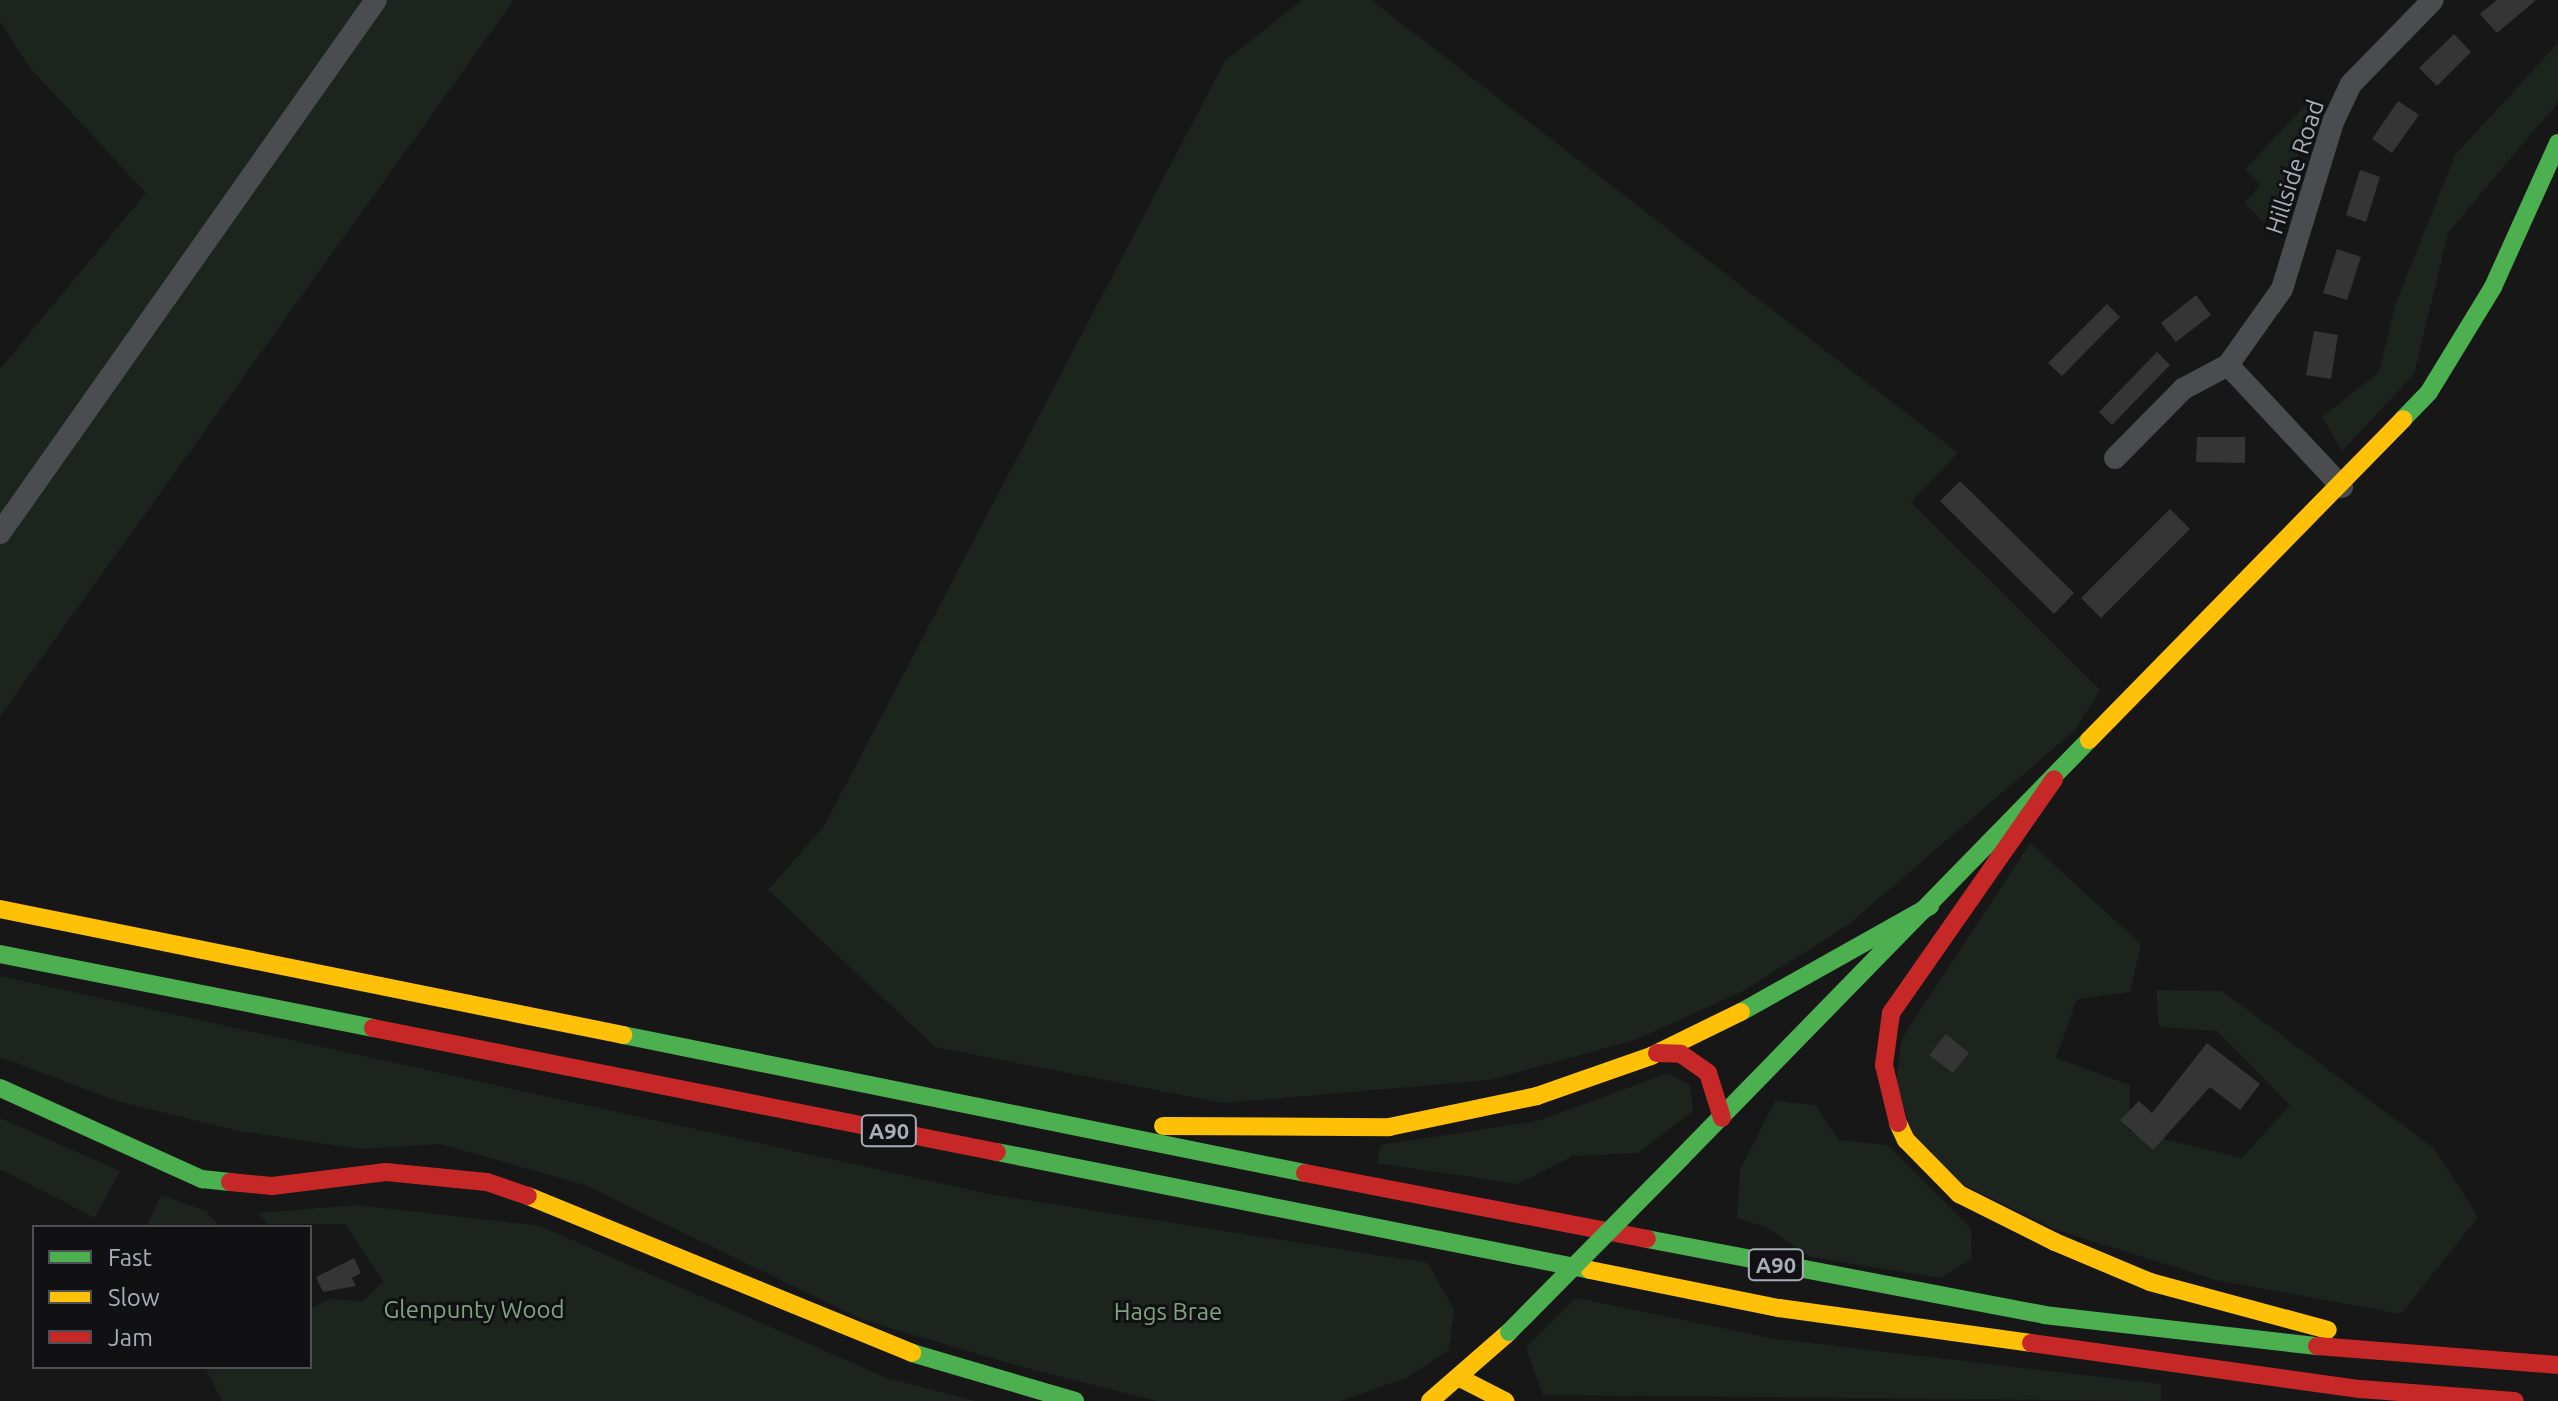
<!DOCTYPE html>
<html>
<head>
<meta charset="utf-8">
<style>
	body { margin:0 }
	#map { position:relative; width:2558px; height:1401px; overflow:hidden; background:#171717; font-family:Ubuntu,sans-serif }
	div>[style] { position:absolute }
	.green>* { inset:0; background:#1d241e }
	.building>* { inset:0; background:#353536 }
	.street>* { height:22px; margin:-11px; padding:0 11px; transform-origin:11px; border-radius:11px; background:#4b4c50 }
	.fast>* { height:18px; margin:-9px; padding:0 9px; transform-origin:9px; border-radius:9px; background:#4caf50 }
	.slow>* { height:18px; margin:-9px; padding:0 9px; transform-origin:9px; border-radius:9px; background:#ffc107 }
	.jam>* { height:18px; margin:-9px; padding:0 9px; transform-origin:9px; border-radius:9px; background:#c62828 }
	.fast-bridge>* { height:18px; margin:-9px; padding:0 9px; transform-origin:9px; border-radius:9px; background:#4caf50 }
	span { translate:-50% -50%; white-space:nowrap; text-align:center; line-height:1.15; -webkit-text-stroke:6px #111113; paint-order:stroke }
	.shield-label span { padding:2px 6px; background:#111113; border:2px solid; border-radius:6px; -webkit-text-stroke-width:0 }
	.shield-label { font-size:22px; color:#a8adb8; font-weight:700 }
	.street-label { font-size:24px; color:#a8adb8 }
	.park-label { font-size:24px; color:#7fa381 }
	.legend { position:absolute; left:32px; top:1225px; width:280px; height:144px; box-sizing:border-box; background:#111113; border:2px solid #4d4f55; margin:0; padding:10px 14px; list-style:none; font-size:24px; color:#a8adb8 }
	.legend li { display:flex; align-items:center; gap:16px; height:40px }
	.legend b { width:40px; border:2px solid #4d4f55 }
</style>
</head>
<body>
<div id="map">
	<div class="green">
		<i style="clip-path:polygon(0 0,514px 0,0 716px,0 369px,146px 193px,29px 67px,0 21px)"></i>
		<i style="clip-path:polygon(1302px 0,1371px 0,1958px 453px,1911px 502px,2100px 690px,2075px 730px,1848px 925px,1743px 991px,1635px 1040px,1490px 1080px,1223px 1103px,935px 1047px,768px 890px,824px 826px,1225px 61px)"></i>
		<i style="clip-path:polygon(2558px 43px,2558px 102px,2448px 233px,2414px 374px,2342px 451px,2322px 417px,2379px 372px,2396px 303px,2455px 155px)"></i>
		<i style="clip-path:polygon(2312px 98px,2285px 202px,2264px 223px,2245px 203px,2260px 185px,2245px 169px)"></i>
		<i style="clip-path:polygon(2030px 843px,2141px 944px,2130px 992px,2077px 999px,2056px 1058px,2130px 1085px,2129px 1131px,2242px 1158px,2290px 1105px,2217px 1031px,2159px 1027px,2156px 990px,2222px 991px,2434px 1148px,2478px 1217px,2401px 1314px,2216px 1280px,2057px 1230px,1954px 1180px,1915px 1138px,1896px 1085px,1901px 1040px)"></i>
		<i style="clip-path:polygon(0 976px,994px 1195px,1428px 1263px,1454px 1310px,1449px 1350px,1406px 1378px,1340px 1401px,1157px 1401px,1026px 1368px,863px 1320px,585px 1185px,440px 1144px,359px 1149px,234px 1130px,117px 1101px,0 1057px)"></i>
		<i style="clip-path:polygon(1668px 1073px,1690px 1086px,1693px 1111px,1638px 1153px,1573px 1156px,1518px 1184px,1377px 1163px,1381px 1145px,1538px 1121px)"></i>
		<i style="clip-path:polygon(1775px 1101px,1815px 1105px,1839px 1140px,1887px 1145px,1971px 1229px,1972px 1259px,1940px 1278px,1811px 1257px,1766px 1227px,1737px 1218px,1740px 1170px)"></i>
		<i style="clip-path:polygon(0 1118px,120px 1171px,95px 1218px,0 1169px)"></i>
		<i style="clip-path:polygon(161px 1195px,206px 1211px,220px 1227px,146px 1227px)"></i>
		<i style="clip-path:polygon(357px 1205px,540px 1226px,887px 1378px,976px 1401px,222px 1401px,205px 1367px,310px 1367px,310px 1309px,329px 1299px,363px 1301px,383px 1282px,345px 1224px,268px 1224px,258px 1213px)"></i>
		<i style="clip-path:polygon(1576px 1298px,1775px 1339px,2161px 1384px,2161px 1401px,1543px 1395px,1526px 1348px)"></i>
	</div>
	<div class="building">
		<i style="clip-path:polygon(2497px 0,2536px 0,2497px 33px,2480px 14px)"></i>
		<i style="clip-path:polygon(2454px 34px,2471px 52px,2437px 86px,2419px 68px)"></i>
		<i style="clip-path:polygon(2398px 101px,2419px 115px,2392px 153px,2372px 139px)"></i>
		<i style="clip-path:polygon(2360px 170px,2380px 177px,2366px 222px,2346px 215px)"></i>
		<i style="clip-path:polygon(2337px 249px,2361px 257px,2347px 300px,2323px 293px)"></i>
		<i style="clip-path:polygon(2196px 295px,2211px 315px,2176px 342px,2161px 323px)"></i>
		<i style="clip-path:polygon(2107px 304px,2120px 317px,2062px 376px,2048px 363px)"></i>
		<i style="clip-path:polygon(2314px 331px,2338px 335px,2331px 379px,2306px 375px)"></i>
		<i style="clip-path:polygon(2157px 352px,2170px 365px,2112px 425px,2099px 412px)"></i>
		<i style="clip-path:polygon(2197px 437px,2245px 437px,2245px 463px,2196px 462px)"></i>
		<i style="clip-path:polygon(1960px 481px,2074px 593px,2054px 614px,1940px 501px)"></i>
		<i style="clip-path:polygon(2170px 509px,2190px 529px,2101px 618px,2081px 598px)"></i>
		<i style="clip-path:polygon(1946px 1034px,1969px 1053px,1953px 1073px,1929px 1055px)"></i>
		<i style="clip-path:polygon(2207px 1043px,2260px 1084px,2240px 1110px,2210px 1087px,2153px 1150px,2120px 1120px,2139px 1101px,2152px 1113px)"></i>
		<i style="clip-path:polygon(354px 1258px,361px 1273px,352px 1278px,356px 1286px,323px 1292px,316px 1277px)"></i>
	</div>
	<div class="street">
		<i style="left:2228px;top:365px;width:167px;rotate:46.9deg"></i>
		<i style="left:2115px;top:458px;width:97px;rotate:-45.4deg"></i>
		<i style="left:2183px;top:389px;width:51px;rotate:-28.1deg"></i>
		<i style="left:2228px;top:365px;width:93px;rotate:-54.6deg"></i>
		<i style="left:2282px;top:289px;width:175px;rotate:-73deg"></i>
		<i style="left:2333px;top:122px;width:42px;rotate:-64.7deg"></i>
		<i style="left:2351px;top:84px;width:117px;rotate:-45.7deg"></i>
		<i style="left:0;top:533px;width:652px;rotate:-54.8deg"></i>
	</div>
	<div class="fast">
		<i style="left:2403px;top:419px;width:37px;rotate:-46deg"></i>
		<i style="left:2429px;top:392px;width:123px;rotate:-58.6deg"></i>
		<i style="left:2493px;top:287px;width:158px;rotate:-65.7deg"></i>
		<i style="left:0;top:954px;width:380px;rotate:11.2deg"></i>
		<i style="left:1741px;top:1012px;width:217px;rotate:-29.3deg"></i>
		<i style="left:623px;top:1035px;width:696px;rotate:11.44deg"></i>
		<i style="left:0;top:1088px;width:222px;rotate:24.3deg"></i>
		<i style="left:202px;top:1179px;width:28px;rotate:6deg"></i>
		<i style="left:997px;top:1152px;width:605px;rotate:11.25deg"></i>
		<i style="left:1682px;top:1157px;width:583px;rotate:-45.7deg"></i>
		<i style="left:1647px;top:1239px;width:404px;rotate:10.8deg"></i>
		<i style="left:2044px;top:1315px;width:275px;rotate:6.5deg"></i>
		<i style="left:912px;top:1353px;width:170px;rotate:16.4deg"></i>
	</div>
	<div class="slow">
		<i style="left:2089px;top:740px;width:449px;rotate:-45.6deg"></i>
		<i style="left:0;top:909px;width:636px;rotate:11.43deg"></i>
		<i style="left:1898px;top:1123px;width:19px;rotate:65deg"></i>
		<i style="left:1906px;top:1140px;width:76px;rotate:45.5deg"></i>
		<i style="left:1959px;top:1194px;width:107px;rotate:26.6deg"></i>
		<i style="left:2055px;top:1242px;width:103px;rotate:22.8deg"></i>
		<i style="left:2150px;top:1282px;width:184px;rotate:15.1deg"></i>
		<i style="left:1163px;top:1126px;width:226px;rotate:0.3deg"></i>
		<i style="left:1389px;top:1127px;width:151px;rotate:-11.8deg"></i>
		<i style="left:1537px;top:1096px;width:121px;rotate:-19.3deg"></i>
		<i style="left:1651px;top:1056px;width:100px;rotate:-26.1deg"></i>
		<i style="left:528px;top:1196px;width:415px;rotate:22.2deg"></i>
		<i style="left:1590px;top:1270px;width:193px;rotate:11.4deg"></i>
		<i style="left:1779px;top:1308px;width:254px;rotate:7.9deg"></i>
		<i style="left:1460px;top:1378px;width:51px;rotate:27.1deg"></i>
		<i style="left:1430px;top:1401px;width:105px;rotate:-41.1deg"></i>
	</div>
	<div class="jam">
		<i style="left:373px;top:1028px;width:636px;rotate:11.24deg"></i>
		<i style="left:1657px;top:1053px;width:24px;rotate:2deg"></i>
		<i style="left:1681px;top:1054px;width:33px;rotate:35deg"></i>
		<i style="left:1708px;top:1073px;width:47px;rotate:72.7deg"></i>
		<i style="left:1898px;top:1123px;width:60px;rotate:-103.6deg"></i>
		<i style="left:1884px;top:1065px;width:52px;rotate:-82.3deg"></i>
		<i style="left:1891px;top:1013px;width:285px;rotate:-55.1deg"></i>
		<i style="left:1305px;top:1173px;width:348px;rotate:10.9deg"></i>
		<i style="left:230px;top:1182px;width:42px;rotate:5.4deg"></i>
		<i style="left:272px;top:1186px;width:115px;rotate:-7deg"></i>
		<i style="left:386px;top:1172px;width:101px;rotate:5.7deg"></i>
		<i style="left:487px;top:1182px;width:43px;rotate:18.9deg"></i>
		<i style="left:2031px;top:1343px;width:332px;rotate:8deg"></i>
		<i style="left:2360px;top:1389px;width:155px;rotate:4.4deg"></i>
		<i style="left:2317px;top:1346px;width:242px;rotate:4.5deg"></i>
	</div>
	<div class="fast-bridge">
		<i style="left:1509px;top:1332px;width:246px;rotate:-45.3deg"></i>
	</div>
	<div class="shield-label">
		<span style="left:889px;top:1131px">A90</span>
		<span style="left:1776px;top:1265px">A90</span>
	</div>
	<div class="street-label">
		<span style="left:2295px;top:167px;rotate:-72deg">Hillside Road</span>
	</div>
	<div class="park-label">
		<span style="left:474px;top:1310px">Glenpunty Wood</span>
		<span style="left:1168px;top:1312px">Hags Brae</span>
	</div>
	<ul class="legend">
	<li><b style="height:10px;background:#4caf50"></b>Fast</li>
	<li><b style="height:10px;background:#ffc107"></b>Slow</li>
	<li><b style="height:10px;background:#c62828"></b>Jam</li>
	</ul>
</div>
</body>
</html>
